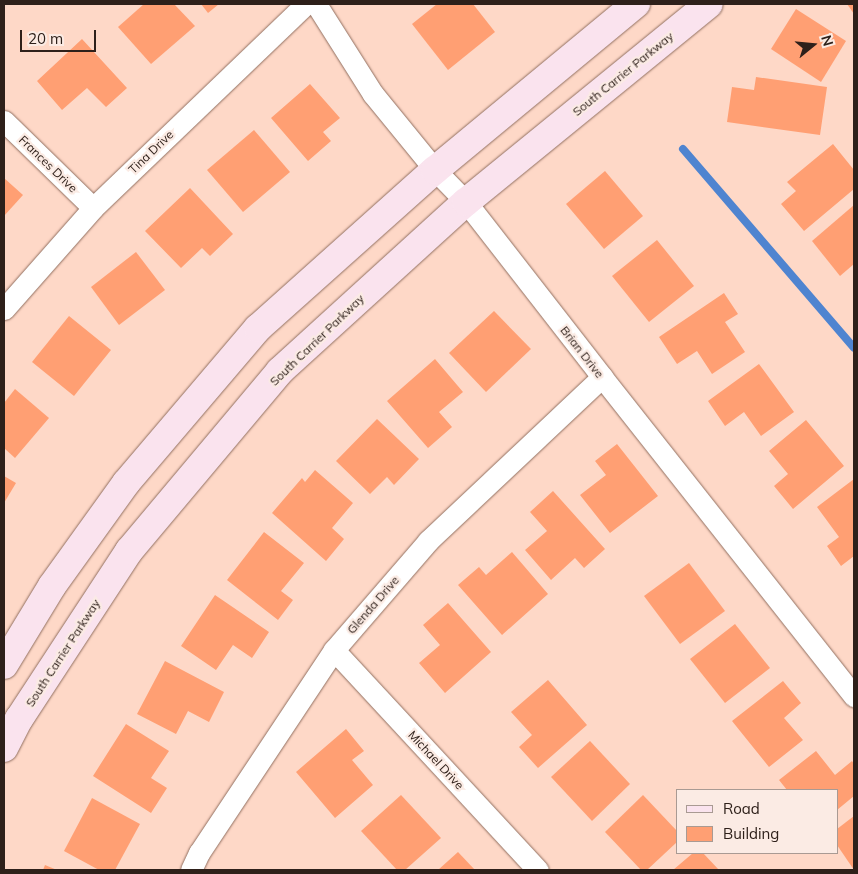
<!DOCTYPE html>
<html>
<head>
<meta charset="utf-8">
<style>
	body { margin:0 }
	#map { position:relative; width:858px; height:874px; overflow:hidden; background:#fed8c7; font-family:Mulish,sans-serif }
	div>[style] { position:absolute }
	.stream>* { height:8px; margin:-4px; padding:0 4px; transform-origin:4px; border-radius:4px; background:#4f84d0 }
	.building>* { inset:0; background:#ff9f73 }
	.roads { filter:drop-shadow(0 0 1px #916f60) drop-shadow(0 0 1px #916f60) }
	.street>* { height:21px; margin:-10.5px; padding:0 10.5px; transform-origin:10.5px; border-radius:10.5px; background:#fff }
	.secondary>* { height:28px; margin:-14px; padding:0 14px; transform-origin:14px; border-radius:14px; background:#fae3ee }
	span { translate:-50% -50%; white-space:nowrap; text-align:center; line-height:1.15; -webkit-text-stroke:4.5px #fbebe4; paint-order:stroke }
	.street-label { font-size:12px; color:#2e201a }
	.frame { position:absolute; inset:0; border:5px solid #2e201a; pointer-events:none }
	.legend { position:absolute; left:676px; top:789px; width:162px; height:65px; box-sizing:border-box; background:#fbebe4; border:1px solid #a99a93; margin:0; padding:6px 9px; list-style:none; font-size:15px; color:#2e201a }
	.legend li { display:flex; align-items:center; gap:10px; height:25px }
	.legend b { width:25px; border:1px solid #a99a93 }
	.north { position:absolute; left:788px; top:20px; width:50px; height:50px; -webkit-text-stroke:4px #fbebe4; paint-order:stroke; rotate:73deg; font-size:14px; font-weight:700; line-height:20px; text-align:center; color:#2e201a }
	.north::after { content:''; display:block; margin:auto; width:18px; height:22px; background:#2e201a; clip-path:polygon(50% 0,100% 100%,50% 72%,0 100%) }
	.scale { position:absolute; left:20px; top:30px; width:76px; height:22px; box-sizing:border-box; border:2px solid #2e201a; border-top:0; padding-left:6px; font-size:15px; line-height:18px; white-space:nowrap; color:#2e201a; -webkit-text-stroke:4px #fbebe4; paint-order:stroke }
</style>
</head>
<body>
<div id="map">
	<div class="stream">
		<i style="left:683px;top:149px;width:262px;rotate:49.3deg"></i>
	</div>
	<div class="building">
		<i style="clip-path:polygon(144px 4px,174px 4px,195px 26px,151px 64px,118px 27px)"></i>
		<i style="clip-path:polygon(201px 4px,219px 4px,208px 13px)"></i>
		<i style="clip-path:polygon(437px 4px,473px 4px,495px 32px,448px 70px,412px 24px)"></i>
		<i style="clip-path:polygon(847px 4px,854px 4px,854px 14px)"></i>
		<i style="clip-path:polygon(796px 9px,846px 41px,821px 82px,771px 49px)"></i>
		<i style="clip-path:polygon(82px 39px,127px 88px,106px 107px,87px 88px,62px 110px,37px 81px)"></i>
		<i style="clip-path:polygon(756px 77px,827px 87px,820px 135px,727px 122px,732px 87px,754px 90px)"></i>
		<i style="clip-path:polygon(310px 84px,340px 118px,323px 132px,331px 141px,308px 161px,271px 118px)"></i>
		<i style="clip-path:polygon(254px 130px,290px 172px,243px 212px,207px 170px)"></i>
		<i style="clip-path:polygon(833px 144px,854px 170px,854px 189px,804px 231px,781px 204px,796px 191px,787px 182px)"></i>
		<i style="clip-path:polygon(605px 171px,643px 216px,604px 249px,566px 204px)"></i>
		<i style="clip-path:polygon(4px 178px,23px 195px,4px 216px)"></i>
		<i style="clip-path:polygon(190px 188px,233px 234px,210px 256px,202px 248px,181px 268px,145px 231px)"></i>
		<i style="clip-path:polygon(854px 205px,854px 264px,840px 276px,812px 241px)"></i>
		<i style="clip-path:polygon(657px 240px,694px 286px,649px 322px,612px 276px)"></i>
		<i style="clip-path:polygon(136px 252px,165px 290px,119px 325px,91px 287px)"></i>
		<i style="clip-path:polygon(724px 293px,738px 314px,725px 322px,745px 352px,712px 374px,697px 351px,677px 364px,659px 337px)"></i>
		<i style="clip-path:polygon(494px 311px,531px 349px,486px 392px,449px 353px)"></i>
		<i style="clip-path:polygon(69px 316px,111px 350px,74px 396px,32px 362px)"></i>
		<i style="clip-path:polygon(435px 359px,463px 392px,439px 412px,452px 427px,428px 448px,387px 401px)"></i>
		<i style="clip-path:polygon(759px 364px,794px 412px,761px 436px,744px 412px,725px 426px,708px 401px)"></i>
		<i style="clip-path:polygon(15px 389px,49px 418px,15px 458px,4px 448px,4px 403px)"></i>
		<i style="clip-path:polygon(377px 419px,419px 459px,394px 485px,387px 477px,370px 494px,336px 461px)"></i>
		<i style="clip-path:polygon(806px 420px,844px 466px,793px 509px,774px 486px,788px 474px,769px 451px)"></i>
		<i style="clip-path:polygon(617px 444px,658px 496px,610px 533px,580px 495px,606px 475px,595px 461px)"></i>
		<i style="clip-path:polygon(315px 470px,353px 503px,332px 528px,344px 539px,326px 561px,272px 513px,302px 478px,305px 482px)"></i>
		<i style="clip-path:polygon(4px 476px,16px 483px,4px 503px)"></i>
		<i style="clip-path:polygon(854px 479px,854px 556px,841px 566px,827px 546px,839px 537px,817px 507px)"></i>
		<i style="clip-path:polygon(553px 491px,605px 549px,584px 568px,575px 558px,551px 580px,525px 550px,547px 531px,530px 512px)"></i>
		<i style="clip-path:polygon(264px 532px,304px 563px,281px 591px,293px 600px,278px 620px,227px 580px)"></i>
		<i style="clip-path:polygon(512px 552px,548px 594px,502px 635px,458px 585px,479px 567px,486px 575px)"></i>
		<i style="clip-path:polygon(689px 563px,725px 611px,680px 644px,644px 596px)"></i>
		<i style="clip-path:polygon(215px 595px,269px 632px,252px 658px,233px 645px,216px 670px,181px 646px)"></i>
		<i style="clip-path:polygon(448px 603px,491px 652px,445px 693px,419px 663px,440px 645px,423px 625px)"></i>
		<i style="clip-path:polygon(735px 624px,770px 668px,725px 703px,690px 659px)"></i>
		<i style="clip-path:polygon(165px 661px,224px 692px,209px 722px,188px 711px,176px 734px,137px 714px)"></i>
		<i style="clip-path:polygon(548px 680px,587px 725px,538px 768px,519px 747px,532px 735px,511px 712px)"></i>
		<i style="clip-path:polygon(783px 681px,801px 703px,784px 718px,803px 740px,769px 767px,732px 721px)"></i>
		<i style="clip-path:polygon(126px 724px,169px 751px,151px 778px,167px 788px,151px 813px,93px 776px)"></i>
		<i style="clip-path:polygon(346px 729px,364px 751px,352px 760px,373px 785px,335px 818px,296px 772px)"></i>
		<i style="clip-path:polygon(590px 741px,630px 784px,592px 821px,551px 777px)"></i>
		<i style="clip-path:polygon(816px 751px,835px 775px,852px 761px,854px 764px,854px 796px,837px 810px,837px 790px,787px 790px,779px 780px)"></i>
		<i style="clip-path:polygon(401px 795px,441px 838px,405px 870px,397px 870px,361px 831px)"></i>
		<i style="clip-path:polygon(643px 795px,677px 831px,677px 842px,647px 870px,641px 870px,605px 832px)"></i>
		<i style="clip-path:polygon(92px 798px,140px 824px,115px 870px,99px 870px,64px 851px)"></i>
		<i style="clip-path:polygon(854px 816px,854px 870px,837px 845px,837px 829px)"></i>
		<i style="clip-path:polygon(458px 852px,475px 870px,438px 870px)"></i>
		<i style="clip-path:polygon(693px 853px,703px 853px,719px 870px,673px 870px)"></i>
		<i style="clip-path:polygon(45px 865px,57px 870px,43px 870px)"></i>
	</div>
	<div class="roads">
		<div class="street">
			<i style="left:316px;top:4px;width:107px;rotate:57.7deg"></i>
			<i style="left:373px;top:94px;width:98px;rotate:50.8deg"></i>
			<i style="left:435px;top:170px;width:45px;rotate:45.9deg"></i>
			<i style="left:466px;top:202px;width:222px;rotate:52.1deg"></i>
			<i style="left:602px;top:377px;width:407px;rotate:51.7deg"></i>
			<i style="left:4px;top:121px;width:124px;rotate:44.3deg"></i>
			<i style="left:4px;top:309px;width:135px;rotate:-48.6deg"></i>
			<i style="left:93px;top:208px;width:295px;rotate:-43.8deg"></i>
			<i style="left:334px;top:650px;width:300px;rotate:47.2deg"></i>
			<i style="left:191px;top:870px;width:19px;rotate:-65deg"></i>
			<i style="left:199px;top:853px;width:244px;rotate:-56.4deg"></i>
			<i style="left:334px;top:650px;width:144px;rotate:-49.2deg"></i>
			<i style="left:428px;top:541px;width:239px;rotate:-43.3deg"></i>
		</div>
		<div class="secondary">
			<i style="left:4px;top:665px;width:92px;rotate:-58.7deg"></i>
			<i style="left:52px;top:586px;width:127px;rotate:-54.3deg"></i>
			<i style="left:126px;top:483px;width:204px;rotate:-49.6deg"></i>
			<i style="left:258px;top:328px;width:237px;rotate:-41.8deg"></i>
			<i style="left:435px;top:170px;width:261px;rotate:-39.6deg"></i>
			<i style="left:4px;top:748px;width:33px;rotate:-63deg"></i>
			<i style="left:19px;top:719px;width:201px;rotate:-56.8deg"></i>
			<i style="left:129px;top:551px;width:235px;rotate:-50deg"></i>
			<i style="left:280px;top:371px;width:251px;rotate:-42.3deg"></i>
			<i style="left:466px;top:202px;width:313px;rotate:-39.2deg"></i>
		</div>
	</div>
	<div class="street-label">
		<span style="left:623px;top:74px;rotate:-39deg">South Carrier Parkway</span>
		<span style="left:151px;top:152px;rotate:-44deg">Tina Drive</span>
		<span style="left:48px;top:164px;rotate:44deg">Frances Drive</span>
		<span style="left:317px;top:340px;rotate:-44deg">South Carrier Parkway</span>
		<span style="left:582px;top:352px;rotate:52deg">Brian Drive</span>
		<span style="left:373px;top:605px;rotate:-49deg">Glenda Drive</span>
		<span style="left:63px;top:653px;rotate:-57deg">South Carrier Parkway</span>
		<span style="left:436px;top:760px;rotate:47deg">Michael Drive</span>
	</div>
	<div class="frame"></div>
	<ul class="legend">
	<li><b style="height:6px;background:#fae3ee"></b>Road</li>
	<li><b style="height:14px;background:#ff9f73"></b>Building</li>
	</ul>
	<div class="north">N</div>
	<div class="scale">20 m</div>
</div>
</body>
</html>
